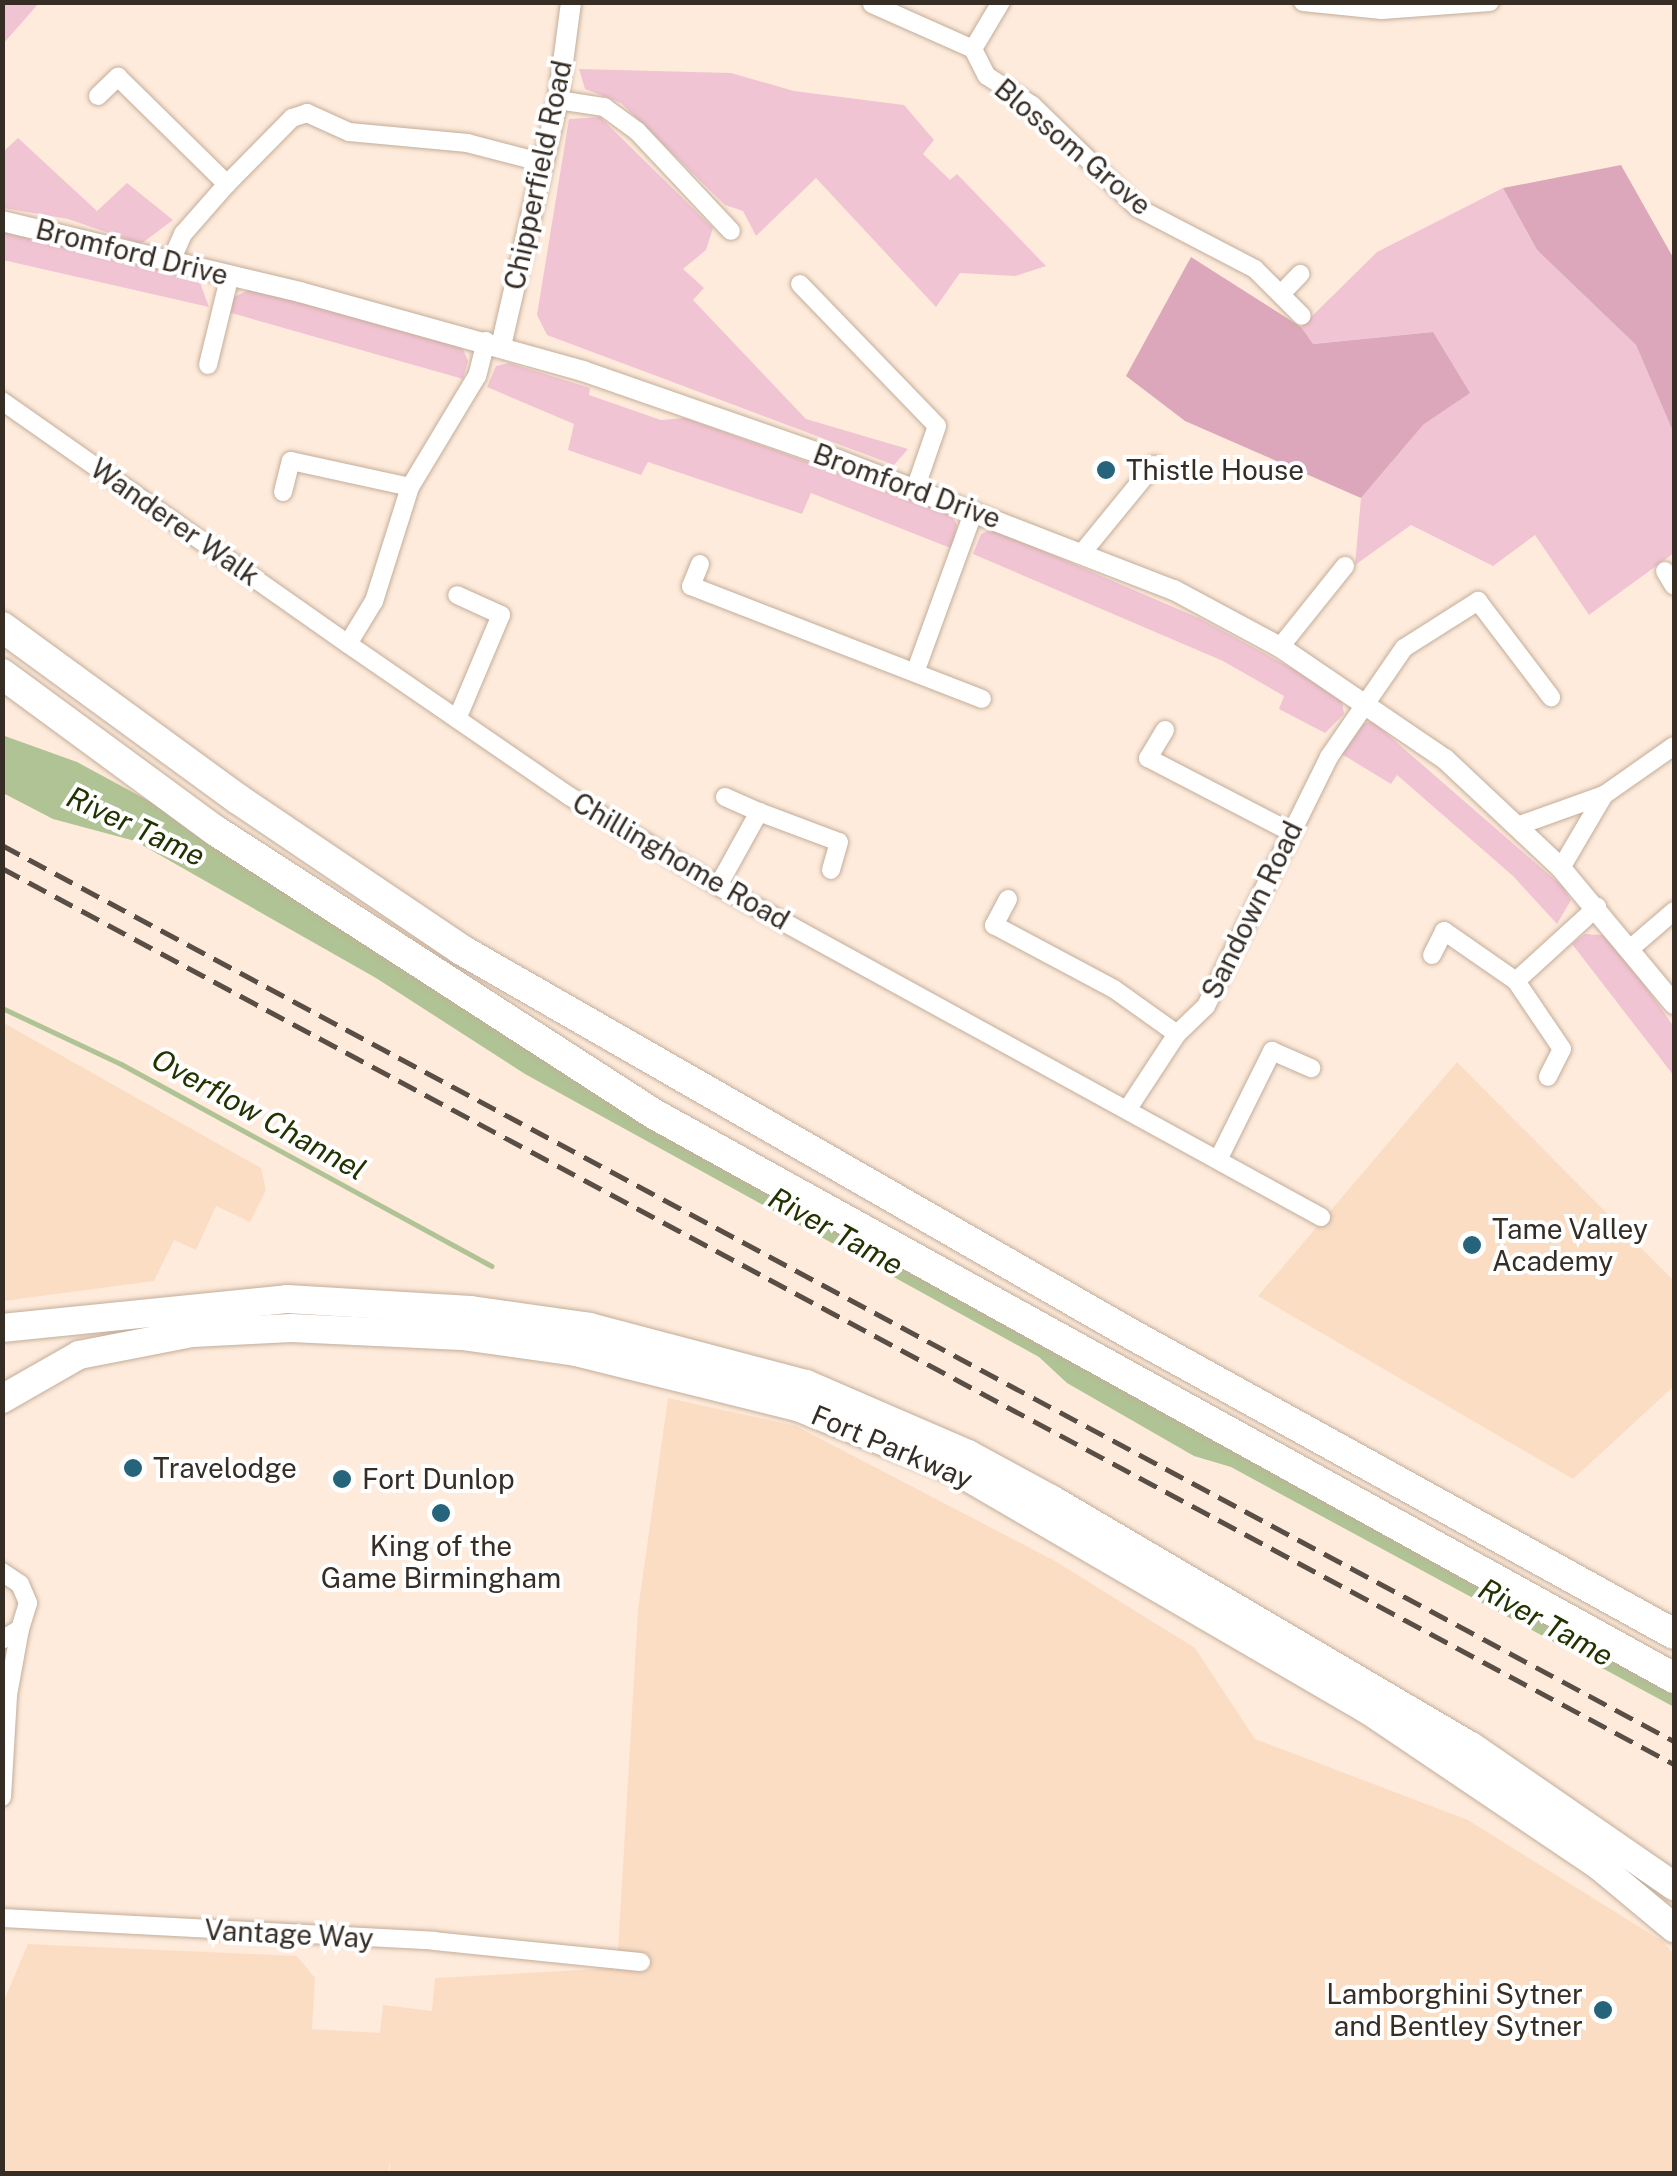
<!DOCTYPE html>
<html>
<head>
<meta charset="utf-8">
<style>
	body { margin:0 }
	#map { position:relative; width:1677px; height:2176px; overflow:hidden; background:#feebdb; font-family:"Public Sans",sans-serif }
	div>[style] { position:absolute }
	.built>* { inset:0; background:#fbddc4 }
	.green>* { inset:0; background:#f1c4d4 }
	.forest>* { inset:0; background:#dca7ba }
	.water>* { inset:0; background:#b0c394 }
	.stream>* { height:5px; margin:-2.5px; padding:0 2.5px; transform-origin:2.5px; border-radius:2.5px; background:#b0c394 }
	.roads { filter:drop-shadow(0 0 2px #c3ad9a) drop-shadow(0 0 2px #c3ad9a) }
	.minor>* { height:18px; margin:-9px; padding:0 9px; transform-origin:9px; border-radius:9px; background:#fff }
	.tertiary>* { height:20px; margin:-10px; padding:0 10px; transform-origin:10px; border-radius:10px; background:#fff }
	.primary>* { height:28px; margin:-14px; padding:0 14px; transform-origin:14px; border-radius:14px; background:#fff }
	.motorway>* { height:30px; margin:-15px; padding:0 15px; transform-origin:15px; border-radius:15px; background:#fff }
	.rail>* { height:5px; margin-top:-2.5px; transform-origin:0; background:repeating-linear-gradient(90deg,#594e45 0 20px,transparent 0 30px) }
	.dots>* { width:28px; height:28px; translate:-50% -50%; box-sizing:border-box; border:5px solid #fff; border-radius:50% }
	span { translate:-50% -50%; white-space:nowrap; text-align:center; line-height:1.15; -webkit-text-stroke:8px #fff; paint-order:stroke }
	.street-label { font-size:28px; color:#362d25 }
	.poi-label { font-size:28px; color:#362d25 }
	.left { translate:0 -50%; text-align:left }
	.right { translate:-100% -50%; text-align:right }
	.water-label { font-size:30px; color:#223200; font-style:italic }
	.frame { position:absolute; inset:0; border:5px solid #362d25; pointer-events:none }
</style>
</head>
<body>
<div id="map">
	<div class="built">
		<i style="clip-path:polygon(2px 1022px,261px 1168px,266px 1190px,250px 1222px,216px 1206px,196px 1250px,174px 1240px,154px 1281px,3px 1301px)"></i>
		<i style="clip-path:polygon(1457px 1062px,1674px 1281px,1674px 1386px,1573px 1479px,1258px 1296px)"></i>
		<i style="clip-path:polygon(668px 1398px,796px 1426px,1055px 1561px,1195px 1648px,1255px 1739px,1468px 1820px,1662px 1941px,1674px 1954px,1674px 2173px,390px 2174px,390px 2160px,388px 2174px,3px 2173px,2px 2005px,28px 1944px,297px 1956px,315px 1978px,312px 2029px,380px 2033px,383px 2005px,432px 2011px,435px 1978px,617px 1968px,638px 1610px)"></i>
	</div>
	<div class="green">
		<i style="clip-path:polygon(3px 2px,39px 3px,3px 44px,2px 3px)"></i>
		<i style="clip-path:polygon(579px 69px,731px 73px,794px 91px,904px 105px,934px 140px,923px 154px,950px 180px,957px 174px,1046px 266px,1015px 276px,960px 273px,936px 307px,816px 178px,756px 236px,743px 211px,725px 205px,621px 103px,585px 89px)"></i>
		<i style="clip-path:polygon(600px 117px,713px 228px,706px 250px,683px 269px,704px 288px,693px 300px,806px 419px,908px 449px,894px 465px,547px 335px,537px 315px,569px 119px)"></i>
		<i style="clip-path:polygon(18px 138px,97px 211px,127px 183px,173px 220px,141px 244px,68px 219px,3px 208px,3px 152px)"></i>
		<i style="clip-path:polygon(1503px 188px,1537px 250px,1636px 345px,1674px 434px,1674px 553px,1589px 615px,1535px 535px,1493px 566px,1411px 525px,1355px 565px,1361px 498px,1424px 424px,1433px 332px,1312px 344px,1301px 327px,1377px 252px)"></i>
		<i style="clip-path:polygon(2px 232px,198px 277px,209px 307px,3px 260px)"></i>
		<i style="clip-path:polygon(251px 289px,462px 347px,468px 361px,463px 379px,228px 312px,234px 297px)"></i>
		<i style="clip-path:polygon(509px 363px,590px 388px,589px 395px,661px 420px,685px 418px,951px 513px,957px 525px,953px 549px,811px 493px,802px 514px,648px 462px,641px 475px,568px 450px,574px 424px,487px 387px,496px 366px)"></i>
		<i style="clip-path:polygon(992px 529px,1201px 619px,1341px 695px,1344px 714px,1325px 733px,1279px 709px,1284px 696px,1223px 661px,973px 554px,981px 534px)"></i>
		<i style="clip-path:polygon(1372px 721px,1562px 886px,1571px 900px,1557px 924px,1513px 876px,1397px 775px,1391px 784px,1340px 753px,1359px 725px)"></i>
		<i style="clip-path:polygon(1585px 934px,1602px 935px,1625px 957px,1674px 1027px,1674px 1076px,1572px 944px)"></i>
	</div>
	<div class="forest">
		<i style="clip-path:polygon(1621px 165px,1674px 259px,1674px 434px,1636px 345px,1537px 250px,1503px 188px)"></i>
		<i style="clip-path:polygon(1191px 257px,1301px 327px,1313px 344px,1433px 332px,1470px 393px,1424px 424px,1361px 498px,1185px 421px,1126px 376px)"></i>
	</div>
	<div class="water">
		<i style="clip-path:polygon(2px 735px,77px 762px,278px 871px,547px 1041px,1674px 1683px,1674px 1707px,1231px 1467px,1194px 1456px,1067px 1383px,1039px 1357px,525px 1074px,376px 978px,135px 841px,53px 819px,3px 793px)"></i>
	</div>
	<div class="stream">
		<i style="left:2px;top:1008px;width:132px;rotate:25.2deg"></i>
		<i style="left:121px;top:1064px;width:422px;rotate:28.6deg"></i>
	</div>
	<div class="roads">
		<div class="minor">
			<i style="left:1001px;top:2px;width:55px;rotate:120.8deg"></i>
			<i style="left:973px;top:49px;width:30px;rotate:63deg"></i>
			<i style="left:987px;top:76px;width:54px;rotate:32.8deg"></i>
			<i style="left:1032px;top:105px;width:148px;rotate:44.2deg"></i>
			<i style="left:1138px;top:208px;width:132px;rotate:27.5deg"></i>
			<i style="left:1255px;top:269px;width:66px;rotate:45deg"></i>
			<i style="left:1303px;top:2px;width:79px;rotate:5.8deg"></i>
			<i style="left:1382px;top:10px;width:108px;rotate:-4.2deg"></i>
			<i style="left:872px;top:4px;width:111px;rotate:24deg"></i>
			<i style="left:98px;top:96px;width:28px;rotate:-44deg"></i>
			<i style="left:118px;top:77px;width:153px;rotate:44.5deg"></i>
			<i style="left:558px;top:100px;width:47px;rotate:8.7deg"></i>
			<i style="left:604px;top:107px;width:41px;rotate:36deg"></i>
			<i style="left:637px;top:131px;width:137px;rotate:46.8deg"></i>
			<i style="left:171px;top:261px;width:30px;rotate:-66deg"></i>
			<i style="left:183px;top:234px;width:67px;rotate:-48.7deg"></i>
			<i style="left:227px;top:184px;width:93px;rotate:-45.4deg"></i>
			<i style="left:292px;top:118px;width:16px;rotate:-18deg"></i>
			<i style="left:307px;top:113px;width:46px;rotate:24.3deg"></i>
			<i style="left:349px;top:132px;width:119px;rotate:5.3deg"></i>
			<i style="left:467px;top:143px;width:80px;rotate:14.6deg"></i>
			<i style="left:800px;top:284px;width:197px;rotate:46deg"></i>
			<i style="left:937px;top:426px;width:67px;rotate:109.2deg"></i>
			<i style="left:1281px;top:294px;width:28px;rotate:-46deg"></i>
			<i style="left:486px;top:341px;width:36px;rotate:104deg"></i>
			<i style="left:477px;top:376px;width:130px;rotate:121.1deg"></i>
			<i style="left:410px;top:487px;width:120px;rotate:107.5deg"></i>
			<i style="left:374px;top:601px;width:50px;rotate:121.2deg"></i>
			<i style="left:348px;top:644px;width:268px;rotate:34.5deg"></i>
			<i style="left:569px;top:796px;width:174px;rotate:31.1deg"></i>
			<i style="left:718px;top:886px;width:688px;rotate:28.76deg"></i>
			<i style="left:208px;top:365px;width:93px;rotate:-76.3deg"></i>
			<i style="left:2px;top:401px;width:423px;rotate:35.1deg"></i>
			<i style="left:283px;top:492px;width:32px;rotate:-76deg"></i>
			<i style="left:291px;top:461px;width:122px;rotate:12.3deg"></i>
			<i style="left:1082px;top:553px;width:114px;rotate:-50.7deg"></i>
			<i style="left:700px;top:564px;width:24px;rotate:112deg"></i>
			<i style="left:691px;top:586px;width:312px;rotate:21.2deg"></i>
			<i style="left:1665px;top:571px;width:17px;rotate:59deg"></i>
			<i style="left:1280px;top:647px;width:104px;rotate:-51.3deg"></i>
			<i style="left:916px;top:670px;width:169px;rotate:-70deg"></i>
			<i style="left:457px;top:719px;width:113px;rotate:-67.1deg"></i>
			<i style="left:501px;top:615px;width:48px;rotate:-155.6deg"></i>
			<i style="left:1165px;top:730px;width:33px;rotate:121deg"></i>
			<i style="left:1148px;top:758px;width:159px;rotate:27.4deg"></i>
			<i style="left:725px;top:797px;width:37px;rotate:24deg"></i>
			<i style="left:1520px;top:825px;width:89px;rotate:-19.7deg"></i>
			<i style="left:1604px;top:795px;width:85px;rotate:-35deg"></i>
			<i style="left:1561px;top:868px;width:85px;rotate:-59.5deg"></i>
			<i style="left:718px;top:886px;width:85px;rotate:-61deg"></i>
			<i style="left:759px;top:812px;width:85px;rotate:20.6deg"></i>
			<i style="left:839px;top:842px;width:29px;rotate:106deg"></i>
			<i style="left:1008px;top:899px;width:30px;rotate:118deg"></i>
			<i style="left:994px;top:925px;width:136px;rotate:28.1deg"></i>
			<i style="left:1114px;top:989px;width:77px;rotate:35.5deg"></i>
			<i style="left:1631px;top:948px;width:57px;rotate:-40.7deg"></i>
			<i style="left:1432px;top:955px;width:27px;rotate:-63deg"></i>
			<i style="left:1444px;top:931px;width:88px;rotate:34.8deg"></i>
			<i style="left:1516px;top:981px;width:82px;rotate:55.9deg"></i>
			<i style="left:1562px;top:1049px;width:31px;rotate:117deg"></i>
			<i style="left:1516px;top:981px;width:110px;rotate:-42.4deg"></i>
			<i style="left:1127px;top:1110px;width:91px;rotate:-56.7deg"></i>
			<i style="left:1177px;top:1034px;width:40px;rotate:-44deg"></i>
			<i style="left:1206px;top:1006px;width:278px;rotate:-63.7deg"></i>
			<i style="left:1329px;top:757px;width:132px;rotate:-55.5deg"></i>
			<i style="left:1404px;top:648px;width:88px;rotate:-32.4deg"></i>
			<i style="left:1478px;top:601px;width:121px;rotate:52.8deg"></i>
			<i style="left:1218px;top:1160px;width:122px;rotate:-63.6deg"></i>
			<i style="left:1272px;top:1051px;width:43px;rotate:23.6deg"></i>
			<i style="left:2px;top:1572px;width:22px;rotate:34deg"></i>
			<i style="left:20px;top:1584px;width:21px;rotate:67deg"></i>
			<i style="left:28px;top:1603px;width:27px;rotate:107deg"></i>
			<i style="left:20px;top:1629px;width:21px;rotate:149deg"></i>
			<i style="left:2px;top:1797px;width:102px;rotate:-86.6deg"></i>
			<i style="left:8px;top:1695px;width:67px;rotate:-79.7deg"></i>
			<i style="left:2px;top:1918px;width:433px;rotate:3deg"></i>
			<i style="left:434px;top:1941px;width:208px;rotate:5.8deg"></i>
		</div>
		<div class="tertiary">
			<i style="left:2px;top:221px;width:306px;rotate:13.4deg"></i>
			<i style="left:300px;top:292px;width:294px;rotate:15.6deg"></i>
			<i style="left:583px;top:371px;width:270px;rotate:19.2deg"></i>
			<i style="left:838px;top:460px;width:360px;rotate:21.2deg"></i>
			<i style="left:1174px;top:590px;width:120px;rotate:28.3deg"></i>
			<i style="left:1280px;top:647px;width:199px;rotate:34.2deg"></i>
			<i style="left:1445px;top:759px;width:159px;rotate:43.2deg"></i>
			<i style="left:1561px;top:868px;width:177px;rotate:50.3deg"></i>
			<i style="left:501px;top:346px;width:253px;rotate:-77deg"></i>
			<i style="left:558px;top:100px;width:99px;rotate:-82.4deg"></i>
		</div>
		<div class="primary">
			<i style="left:2px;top:1328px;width:286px;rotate:-5.8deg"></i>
			<i style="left:287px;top:1299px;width:184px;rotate:3.4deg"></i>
			<i style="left:471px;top:1310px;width:120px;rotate:8.1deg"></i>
			<i style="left:590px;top:1327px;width:223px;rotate:14.8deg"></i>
			<i style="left:806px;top:1384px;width:176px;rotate:23.4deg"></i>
			<i style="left:968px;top:1454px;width:94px;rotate:28.5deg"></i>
			<i style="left:1051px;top:1499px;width:487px;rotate:30.5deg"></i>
			<i style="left:1471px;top:1746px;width:247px;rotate:34.6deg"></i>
			<i style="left:2px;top:1399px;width:89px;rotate:-29.7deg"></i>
			<i style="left:79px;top:1355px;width:115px;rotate:-11deg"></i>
			<i style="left:192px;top:1333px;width:99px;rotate:-2.9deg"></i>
			<i style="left:291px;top:1328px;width:171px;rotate:2.7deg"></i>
			<i style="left:462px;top:1336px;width:115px;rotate:8deg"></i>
			<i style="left:576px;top:1352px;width:231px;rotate:14deg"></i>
			<i style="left:800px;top:1408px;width:169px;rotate:21.9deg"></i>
			<i style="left:957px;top:1471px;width:475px;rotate:30.2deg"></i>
			<i style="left:1368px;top:1710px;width:277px;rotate:34deg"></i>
			<i style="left:1598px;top:1865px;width:99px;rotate:39.7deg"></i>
		</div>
		<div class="motorway">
			<i style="left:2px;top:627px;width:292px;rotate:36.1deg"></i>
			<i style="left:238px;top:799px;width:268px;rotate:34deg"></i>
			<i style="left:460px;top:949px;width:774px;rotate:29.85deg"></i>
			<i style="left:1131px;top:1334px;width:620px;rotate:28.92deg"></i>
			<i style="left:2px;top:674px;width:265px;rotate:36.3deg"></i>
			<i style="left:216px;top:831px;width:521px;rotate:32.87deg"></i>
			<i style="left:654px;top:1114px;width:1166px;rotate:28.94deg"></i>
		</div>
	</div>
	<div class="rail">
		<i style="left:2px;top:845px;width:1897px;rotate:28.19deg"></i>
		<i style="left:2px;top:868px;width:1897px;rotate:28.19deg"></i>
	</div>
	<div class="dots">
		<i style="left:1106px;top:470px;background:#25647a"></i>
		<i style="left:1472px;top:1245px;background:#25647a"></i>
		<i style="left:133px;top:1468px;background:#25647a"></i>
		<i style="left:342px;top:1479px;background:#25647a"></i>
		<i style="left:441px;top:1513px;background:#25647a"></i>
		<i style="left:1603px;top:2010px;background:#25647a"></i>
	</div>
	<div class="street-label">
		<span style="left:1073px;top:147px;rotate:40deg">Blossom Grove</span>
		<span style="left:538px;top:175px;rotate:-78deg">Chipperfield Road</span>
		<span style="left:132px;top:252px;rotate:14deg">Bromford Drive</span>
		<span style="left:907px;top:486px;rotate:20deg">Bromford Drive</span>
		<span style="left:175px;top:522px;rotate:35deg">Wanderer Walk</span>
		<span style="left:681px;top:861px;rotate:30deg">Chillinghome Road</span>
		<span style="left:1252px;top:910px;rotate:-64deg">Sandown Road</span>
		<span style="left:892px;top:1447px;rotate:23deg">Fort Parkway</span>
		<span style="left:289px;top:1934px;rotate:3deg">Vantage Way</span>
	</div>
	<div class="poi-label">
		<span class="left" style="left:1126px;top:470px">Thistle House</span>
		<span class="left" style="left:1492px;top:1245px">Tame Valley<br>Academy</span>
		<span class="left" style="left:153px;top:1468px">Travelodge</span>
		<span class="left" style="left:362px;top:1479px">Fort Dunlop</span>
		<span style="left:441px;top:1562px">King of the<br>Game Birmingham</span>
		<span class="right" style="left:1583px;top:2010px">Lamborghini Sytner<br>and Bentley Sytner</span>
	</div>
	<div class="water-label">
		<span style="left:136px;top:826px;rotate:25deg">River Tame</span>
		<span style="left:259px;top:1114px;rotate:29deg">Overflow Channel</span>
		<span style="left:836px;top:1231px;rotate:29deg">River Tame</span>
		<span style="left:1546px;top:1622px;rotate:29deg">River Tame</span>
	</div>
	<div class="frame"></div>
</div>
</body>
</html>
